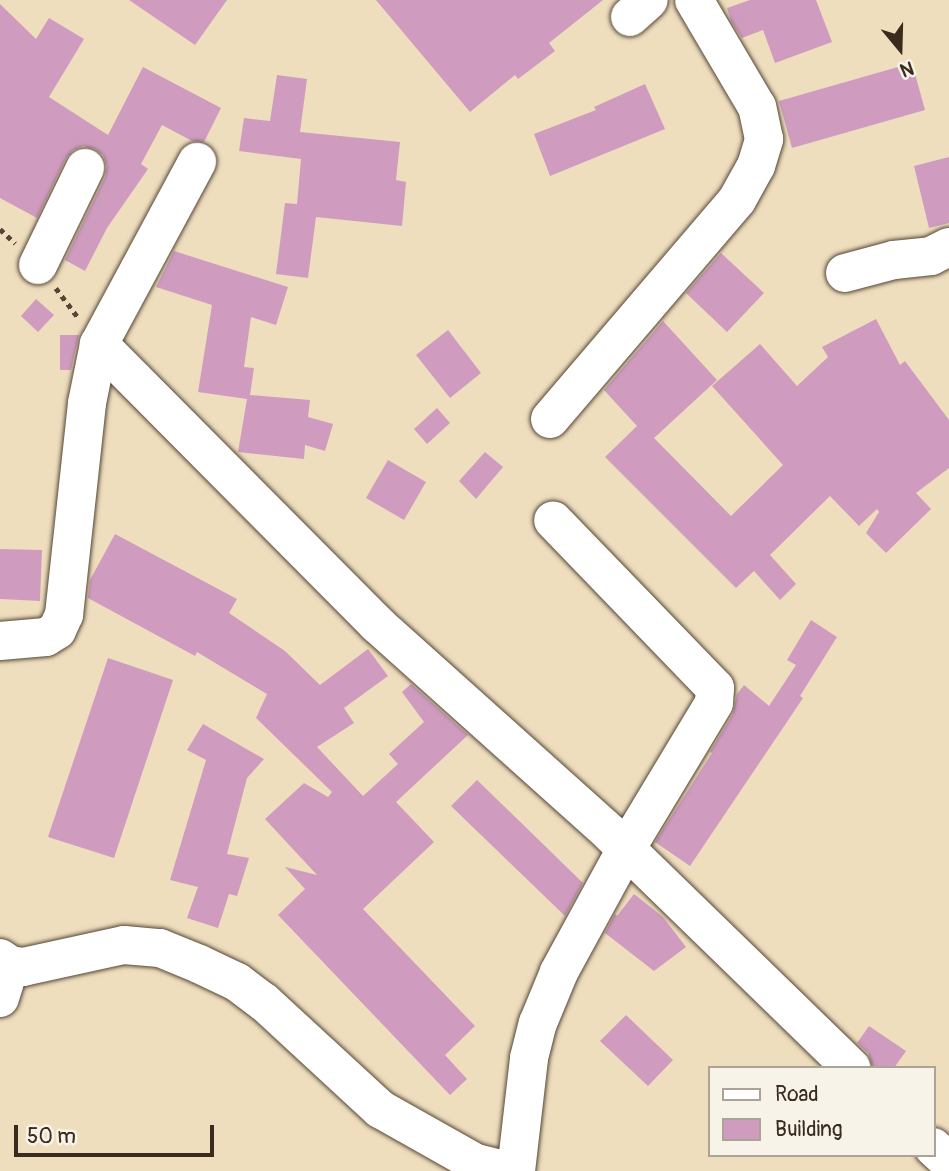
<!DOCTYPE html>
<html>
<head>
<meta charset="utf-8">
<style>
	body { margin:0 }
	#map { position:relative; width:949px; height:1171px; overflow:hidden; background:#eedebe; font-family:Pangolin,sans-serif }
	div>[style] { position:absolute }
	.building>* { inset:0; background:#cf9cbf }
	.path>* { height:4.5px; margin-top:-2.25px; transform-origin:0; background:repeating-linear-gradient(90deg,#564536 0 5px,transparent 0 10px) }
	.roads { filter:drop-shadow(0 0 2px #564536) drop-shadow(0 0 2px #564536) }
	.minor>* { height:38px; margin:-19px; padding:0 19px; transform-origin:19px; border-radius:19px; background:#fff }
	span { translate:-50% -50%; white-space:nowrap; text-align:center; line-height:1.15; -webkit-text-stroke:6px #f7f3e8; paint-order:stroke }
	.legend { position:absolute; left:708px; top:1066px; width:228px; height:91px; box-sizing:border-box; background:#f7f3e8; border:2px solid #aca397; margin:0; padding:9px 12px; list-style:none; font-size:21px; color:#3b2a1e }
	.legend li { display:flex; align-items:center; gap:14px; height:35px }
	.legend b { width:35px; border:2px solid #aca397 }
	.north { position:absolute; left:865px; top:14px; width:70px; height:70px; -webkit-text-stroke:5px #f7f3e8; paint-order:stroke; rotate:161deg; font-size:19px; font-weight:700; line-height:28px; text-align:center; color:#3b2a1e }
	.north::after { content:''; display:block; margin:auto; width:24px; height:32px; background:#3b2a1e; clip-path:polygon(50% 0,100% 100%,50% 72%,0 100%) }
	.scale { position:absolute; left:14px; top:1125px; width:200px; height:32px; box-sizing:border-box; border:4px solid #3b2a1e; border-top:0; padding-left:9px; font-size:21px; line-height:24px; white-space:nowrap; color:#3b2a1e; -webkit-text-stroke:5px #f7f3e8; paint-order:stroke }
</style>
</head>
<body>
<div id="map">
	<div class="building">
		<i style="clip-path:polygon(129px 0,227px 0,195px 45px)"></i>
		<i style="clip-path:polygon(376px 0,603px 0,549px 43px,555px 51px,518px 79px,515px 75px,470px 112px)"></i>
		<i style="clip-path:polygon(750px 0,816px 0,832px 42px,775px 63px,763px 30px,742px 38px,731px 21px,727px 8px)"></i>
		<i style="clip-path:polygon(0 4px,36px 39px,49px 18px,84px 39px,49px 97px,108px 135px,143px 67px,221px 108px,204px 142px,192px 141px,162px 125px,141px 164px,148px 169px,107px 228px,85px 271px,65px 260px,105px 177px,107px 166px,103px 155px,95px 149px,83px 146px,73px 150px,66px 158px,37px 218px,0 198px)"></i>
		<i style="clip-path:polygon(912px 63px,925px 110px,792px 148px,779px 101px)"></i>
		<i style="clip-path:polygon(277px 75px,307px 79px,300px 132px,400px 142px,396px 180px,406px 182px,402px 226px,316px 217px,308px 278px,276px 274px,285px 203px,297px 204px,301px 159px,239px 151px,244px 118px,270px 121px)"></i>
		<i style="clip-path:polygon(645px 84px,665px 129px,550px 176px,534px 134px,596px 110px,594px 107px)"></i>
		<i style="clip-path:polygon(949px 157px,949px 223px,929px 228px,914px 166px)"></i>
		<i style="clip-path:polygon(174px 251px,288px 287px,276px 325px,251px 317px,244px 367px,254px 368px,250px 395px,310px 400px,308px 417px,333px 424px,325px 451px,305px 445px,304px 459px,238px 452px,247px 399px,198px 392px,212px 305px,156px 287px)"></i>
		<i style="clip-path:polygon(721px 253px,764px 293px,727px 332px,686px 293px)"></i>
		<i style="clip-path:polygon(36px 299px,54px 315px,38px 332px,21px 316px)"></i>
		<i style="clip-path:polygon(876px 319px,900px 365px,905px 361px,949px 420px,949px 468px,916px 493px,931px 509px,886px 553px,866px 533px,879px 512px,877px 509px,859px 526px,830px 496px,770px 555px,796px 584px,780px 600px,754px 571px,736px 588px,605px 457px,637px 426px,604px 390px,663px 321px,717px 380px,654px 438px,731px 516px,783px 465px,712px 386px,760px 344px,797px 386px,828px 357px,822px 347px)"></i>
		<i style="clip-path:polygon(448px 330px,481px 373px,450px 398px,416px 355px)"></i>
		<i style="clip-path:polygon(60px 335px,79px 335px,71px 370px,60px 370px)"></i>
		<i style="clip-path:polygon(437px 408px,450px 423px,427px 444px,414px 429px)"></i>
		<i style="clip-path:polygon(485px 452px,503px 467px,476px 499px,459px 481px)"></i>
		<i style="clip-path:polygon(388px 460px,426px 482px,404px 520px,366px 498px)"></i>
		<i style="clip-path:polygon(115px 534px,237px 599px,229px 613px,285px 651px,320px 685px,368px 649px,388px 676px,344px 708px,354px 723px,317px 747px,363px 796px,398px 764px,389px 754px,424px 722px,402px 692px,411px 684px,468px 735px,396px 802px,434px 842px,363px 909px,475px 1026px,445px 1055px,467px 1079px,450px 1095px,278px 915px,305px 889px,285px 867px,317px 875px,265px 819px,304px 783px,328px 797px,332px 792px,256px 718px,267px 694px,197px 652px,195px 656px,88px 598px,90px 580px)"></i>
		<i style="clip-path:polygon(0 549px,42px 550px,40px 601px,0 599px)"></i>
		<i style="clip-path:polygon(811px 620px,837px 637px,800px 696px,803px 698px,690px 866px,655px 842px,712px 753px,710px 752px,733px 714px,737px 694px,744px 685px,769px 706px,796px 665px,787px 660px)"></i>
		<i style="clip-path:polygon(108px 658px,173px 680px,114px 858px,48px 837px)"></i>
		<i style="clip-path:polygon(203px 724px,264px 759px,247px 778px,227px 854px,249px 858px,237px 896px,229px 894px,218px 928px,187px 918px,198px 887px,170px 880px,206px 760px,187px 750px)"></i>
		<i style="clip-path:polygon(477px 780px,583px 883px,565px 916px,451px 806px)"></i>
		<i style="clip-path:polygon(634px 894px,663px 917px,686px 947px,654px 971px,605px 933px,615px 914px,617px 916px)"></i>
		<i style="clip-path:polygon(626px 1015px,673px 1060px,648px 1086px,600px 1041px)"></i>
		<i style="clip-path:polygon(869px 1026px,906px 1051px,894px 1068px,873px 1068px,868px 1053px,857px 1043px)"></i>
	</div>
	<div class="path">
		<i style="left:0;top:229px;width:21px;rotate:43deg"></i>
		<i style="left:56px;top:288px;width:36px;rotate:53deg"></i>
	</div>
	<div class="roads">
		<div class="minor">
			<i style="left:630px;top:17px;width:25px;rotate:-42deg"></i>
			<i style="left:38px;top:265px;width:108px;rotate:-64.1deg"></i>
			<i style="left:845px;top:273px;width:51px;rotate:-14.9deg"></i>
			<i style="left:894px;top:260px;width:37px;rotate:-6deg"></i>
			<i style="left:931px;top:256px;width:20px;rotate:-27deg"></i>
			<i style="left:99px;top:344px;width:395px;rotate:45.2deg"></i>
			<i style="left:377px;top:624px;width:316px;rotate:41.9deg"></i>
			<i style="left:612px;top:835px;width:334px;rotate:44.2deg"></i>
			<i style="left:550px;top:419px;width:288px;rotate:-49.5deg"></i>
			<i style="left:737px;top:200px;width:39px;rotate:-61deg"></i>
			<i style="left:756px;top:166px;width:28px;rotate:-73deg"></i>
			<i style="left:764px;top:139px;width:33px;rotate:-102deg"></i>
			<i style="left:757px;top:107px;width:124px;rotate:-120.5deg"></i>
			<i style="left:0;top:641px;width:46px;rotate:-5deg"></i>
			<i style="left:46px;top:637px;width:13px;rotate:-32deg"></i>
			<i style="left:57px;top:630px;width:17px;rotate:-65deg"></i>
			<i style="left:64px;top:615px;width:213px;rotate:-83.8deg"></i>
			<i style="left:87px;top:403px;width:60px;rotate:-78.5deg"></i>
			<i style="left:99px;top:344px;width:207px;rotate:-61.7deg"></i>
			<i style="left:0;top:958px;width:12px;rotate:35deg"></i>
			<i style="left:10px;top:965px;width:13px;rotate:9deg"></i>
			<i style="left:23px;top:967px;width:103px;rotate:-12.3deg"></i>
			<i style="left:124px;top:945px;width:36px;rotate:5deg"></i>
			<i style="left:160px;top:948px;width:42px;rotate:22.3deg"></i>
			<i style="left:199px;top:964px;width:42px;rotate:25.3deg"></i>
			<i style="left:237px;top:982px;width:34px;rotate:37deg"></i>
			<i style="left:264px;top:1002px;width:158px;rotate:42.7deg"></i>
			<i style="left:380px;top:1109px;width:110px;rotate:29.4deg"></i>
			<i style="left:476px;top:1163px;width:33px;rotate:14deg"></i>
			<i style="left:0;top:998px;width:34px;rotate:-73deg"></i>
			<i style="left:933px;top:1147px;width:22px;rotate:43deg"></i>
			<i style="left:516px;top:1171px;width:114px;rotate:-83.4deg"></i>
			<i style="left:529px;top:1058px;width:36px;rotate:-76deg"></i>
			<i style="left:538px;top:1023px;width:55px;rotate:-67.6deg"></i>
			<i style="left:559px;top:972px;width:140px;rotate:-61.4deg"></i>
			<i style="left:626px;top:849px;width:170px;rotate:-58.9deg"></i>
			<i style="left:714px;top:703px;width:15px;rotate:-86deg"></i>
			<i style="left:715px;top:688px;width:233px;rotate:-134deg"></i>
		</div>
	</div>
	<ul class="legend">
	<li><b style="height:9px;background:#fff"></b>Road</li>
	<li><b style="height:19px;background:#cf9cbf"></b>Building</li>
	</ul>
	<div class="north">N</div>
	<div class="scale">50 m</div>
</div>
</body>
</html>
